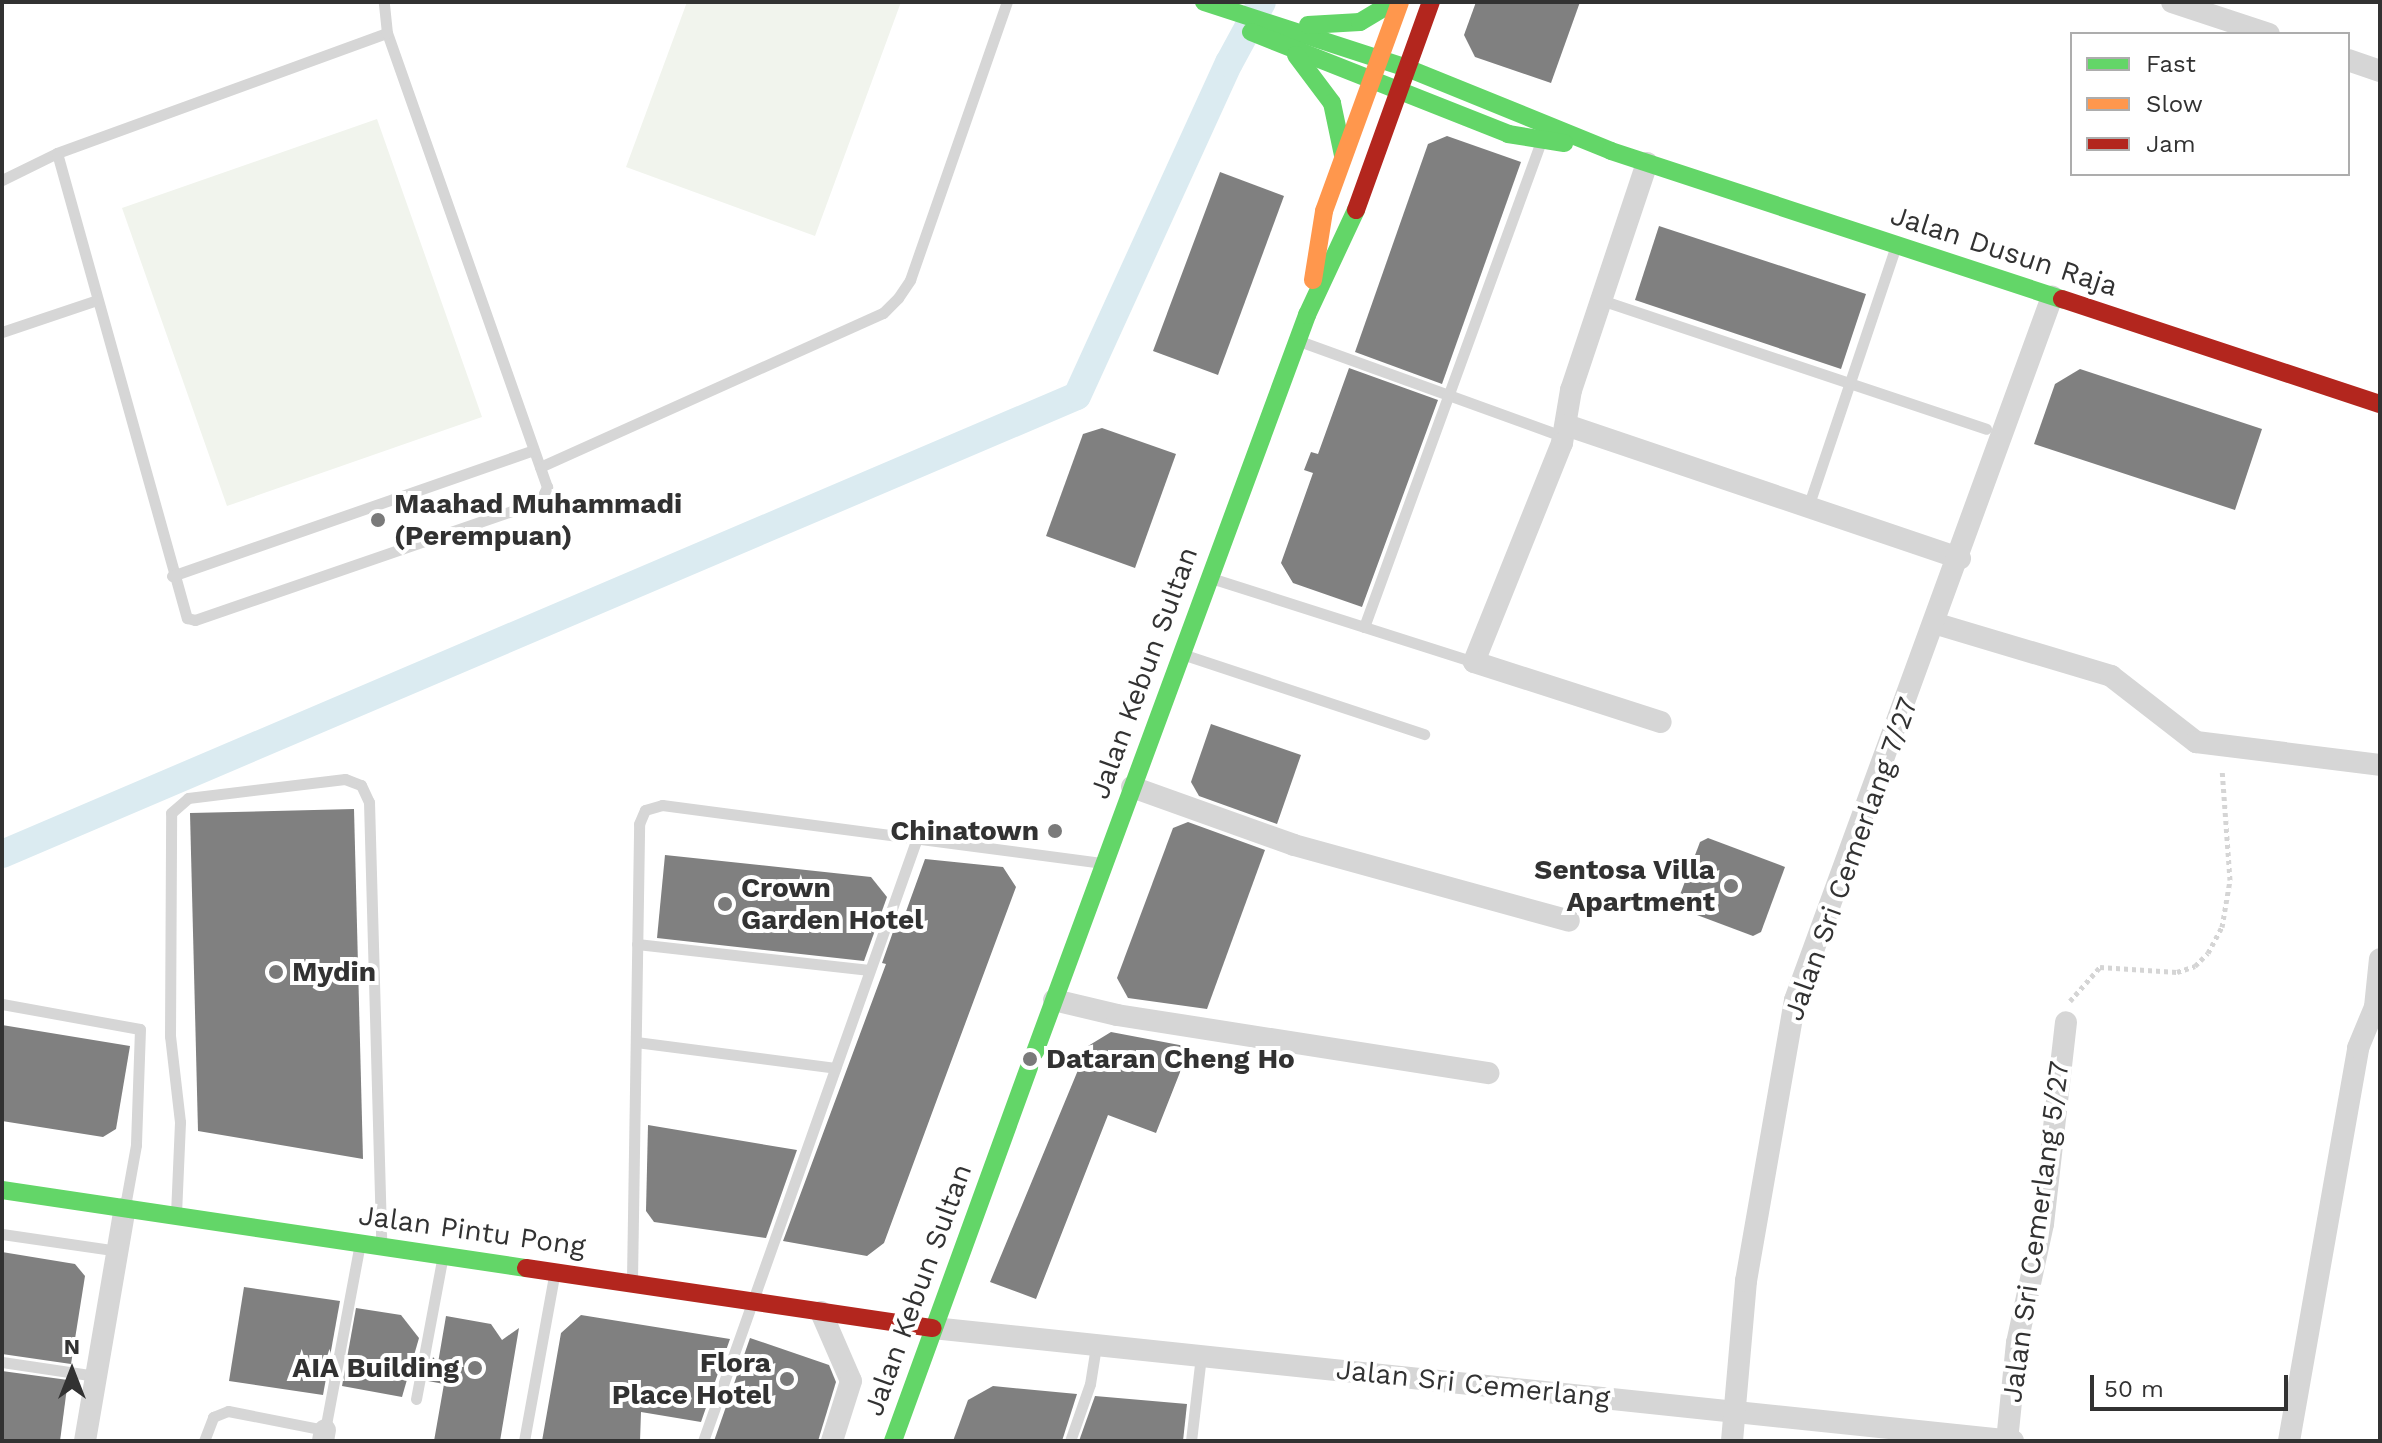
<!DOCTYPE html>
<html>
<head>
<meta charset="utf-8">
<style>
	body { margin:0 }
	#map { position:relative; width:2382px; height:1443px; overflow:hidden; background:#fff; font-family:"Work Sans",sans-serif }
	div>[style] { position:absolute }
	.green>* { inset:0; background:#f1f4ed }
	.canal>* { height:28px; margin:-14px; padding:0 14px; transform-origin:14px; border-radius:14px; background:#dbebf1 }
	.building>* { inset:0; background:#808080 }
	.path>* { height:5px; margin-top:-2.5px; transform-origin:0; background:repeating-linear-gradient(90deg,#d5d5d5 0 4px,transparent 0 8px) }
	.lane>* { height:11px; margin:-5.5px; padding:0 5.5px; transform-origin:5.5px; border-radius:5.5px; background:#d6d6d6 }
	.street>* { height:22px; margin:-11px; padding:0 11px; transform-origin:11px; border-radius:11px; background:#d6d6d6 }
	.fast>* { height:18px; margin:-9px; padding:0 9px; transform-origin:9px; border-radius:9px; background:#63d668 }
	.slow>* { height:18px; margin:-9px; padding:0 9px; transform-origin:9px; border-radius:9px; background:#ff974d }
	.jam>* { height:18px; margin:-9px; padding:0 9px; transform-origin:9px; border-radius:9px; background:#b3261e }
	.dots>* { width:22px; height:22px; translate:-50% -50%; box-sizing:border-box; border:4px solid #fff; border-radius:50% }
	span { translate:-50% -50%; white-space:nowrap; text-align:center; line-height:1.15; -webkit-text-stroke:8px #fff; paint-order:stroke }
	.street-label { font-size:28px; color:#323232 }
	.poi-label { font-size:28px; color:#323232; font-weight:700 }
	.left { translate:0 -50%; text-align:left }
	.right { translate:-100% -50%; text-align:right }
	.frame { position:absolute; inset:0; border:4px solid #323232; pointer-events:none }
	.legend { position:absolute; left:2070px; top:32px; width:280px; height:144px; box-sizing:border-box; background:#fff; border:2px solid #adadad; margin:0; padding:10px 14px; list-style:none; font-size:24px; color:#323232 }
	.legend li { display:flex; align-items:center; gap:16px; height:40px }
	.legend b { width:40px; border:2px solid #adadad }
	.north { position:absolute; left:32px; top:1331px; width:80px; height:80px; -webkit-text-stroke:6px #fff; paint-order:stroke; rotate:0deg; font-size:22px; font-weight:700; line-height:32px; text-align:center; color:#323232 }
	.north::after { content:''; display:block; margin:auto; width:28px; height:36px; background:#323232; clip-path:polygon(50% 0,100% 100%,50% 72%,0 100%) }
	.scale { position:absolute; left:2090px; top:1375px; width:198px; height:36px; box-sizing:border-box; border:4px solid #323232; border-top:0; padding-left:10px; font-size:24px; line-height:28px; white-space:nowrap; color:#323232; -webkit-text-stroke:6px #fff; paint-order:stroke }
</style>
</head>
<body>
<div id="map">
	<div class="green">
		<i style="clip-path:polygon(687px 2px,901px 2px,815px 236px,626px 167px)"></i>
		<i style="clip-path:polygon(377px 119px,482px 417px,227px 506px,122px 208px)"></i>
	</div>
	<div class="canal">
		<i style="left:2px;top:854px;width:1168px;rotate:-23.08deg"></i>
		<i style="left:1077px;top:396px;width:366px;rotate:-65.5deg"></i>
		<i style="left:1229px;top:63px;width:69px;rotate:-61.6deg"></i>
	</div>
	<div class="building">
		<i style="clip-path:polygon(1476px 2px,1580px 2px,1551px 83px,1475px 57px,1464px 35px)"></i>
		<i style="clip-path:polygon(1447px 136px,1521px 162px,1442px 384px,1355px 352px,1428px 144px)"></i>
		<i style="clip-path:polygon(1220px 172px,1284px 196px,1218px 375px,1153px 351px)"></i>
		<i style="clip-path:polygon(1659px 226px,1866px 294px,1841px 369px,1635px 300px)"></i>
		<i style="clip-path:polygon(1349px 368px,1438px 400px,1362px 607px,1293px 583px,1281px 563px,1313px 473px,1304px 470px,1311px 452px,1318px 454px)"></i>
		<i style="clip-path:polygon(2080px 369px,2262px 429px,2235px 510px,2034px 444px,2055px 384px)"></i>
		<i style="clip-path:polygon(1102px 428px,1176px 454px,1135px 568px,1046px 536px,1083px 434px)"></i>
		<i style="clip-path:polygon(1211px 724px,1301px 755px,1277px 824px,1199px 796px,1191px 782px)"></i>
		<i style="clip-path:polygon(354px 809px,363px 1159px,198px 1131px,190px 813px)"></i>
		<i style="clip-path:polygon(1188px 822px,1265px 850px,1207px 1009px,1128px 998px,1117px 978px,1173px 828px)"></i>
		<i style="clip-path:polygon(1708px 838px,1785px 867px,1761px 932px,1753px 936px,1681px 909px,1678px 900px,1700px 842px)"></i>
		<i style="clip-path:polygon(665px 855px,871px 877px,887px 897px,864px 961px,657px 938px)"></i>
		<i style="clip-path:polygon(925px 859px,1003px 867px,1016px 887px,939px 1094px,884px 1243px,867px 1256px,783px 1241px,886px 964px,882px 963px,900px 912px,904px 917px)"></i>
		<i style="clip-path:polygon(2px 1025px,130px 1046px,116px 1129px,103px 1137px,2px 1121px)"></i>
		<i style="clip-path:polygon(1111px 1032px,1190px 1047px,1156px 1133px,1108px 1115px,1036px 1299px,990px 1282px,1088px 1046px)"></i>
		<i style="clip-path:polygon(648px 1125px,797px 1150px,766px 1238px,654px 1222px,646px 1211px)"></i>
		<i style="clip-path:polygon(2px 1252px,75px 1264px,85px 1276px,71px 1364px,2px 1354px)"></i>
		<i style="clip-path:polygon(244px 1287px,340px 1301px,323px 1395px,229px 1381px)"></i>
		<i style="clip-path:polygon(356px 1308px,401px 1315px,419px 1338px,402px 1397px,342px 1386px)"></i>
		<i style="clip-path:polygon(581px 1315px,730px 1339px,701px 1422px,641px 1412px,640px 1441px,542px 1441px,561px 1333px)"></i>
		<i style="clip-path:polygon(446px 1316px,491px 1324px,502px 1340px,519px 1328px,500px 1441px,434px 1441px,444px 1384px,428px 1381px,433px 1357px,438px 1363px)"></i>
		<i style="clip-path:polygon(750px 1338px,829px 1365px,836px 1382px,818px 1441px,714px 1441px)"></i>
		<i style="clip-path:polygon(2px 1371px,68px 1380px,60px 1441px,2px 1441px)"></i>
		<i style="clip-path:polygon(993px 1386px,1077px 1394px,1062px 1441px,953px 1441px,968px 1400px)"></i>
		<i style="clip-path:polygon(1095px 1396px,1187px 1404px,1183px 1441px,1079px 1441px)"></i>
	</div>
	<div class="path">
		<i style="left:2070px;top:1001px;width:45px;rotate:-48.6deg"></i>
		<i style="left:2100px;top:967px;width:77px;rotate:3.7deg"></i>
		<i style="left:2177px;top:972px;width:19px;rotate:-18deg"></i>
		<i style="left:2195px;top:966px;width:18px;rotate:-45deg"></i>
		<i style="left:2208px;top:953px;width:30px;rotate:-62deg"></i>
		<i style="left:2222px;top:927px;width:48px;rotate:-80.3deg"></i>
		<i style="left:2230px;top:880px;width:111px;rotate:-94.1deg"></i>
	</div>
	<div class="lane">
		<i style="left:57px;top:153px;width:483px;rotate:74.4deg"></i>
		<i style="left:187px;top:618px;width:8px;rotate:14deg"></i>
		<i style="left:195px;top:620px;width:365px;rotate:-19deg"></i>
		<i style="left:540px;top:501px;width:16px;rotate:-63deg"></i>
		<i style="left:547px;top:487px;width:481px;rotate:-109.4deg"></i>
		<i style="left:2px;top:180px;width:61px;rotate:-26.1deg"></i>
		<i style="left:57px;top:153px;width:351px;rotate:-20deg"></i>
		<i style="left:387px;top:33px;width:31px;rotate:-96deg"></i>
		<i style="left:1601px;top:300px;width:406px;rotate:18.5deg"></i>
		<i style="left:2px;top:332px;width:100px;rotate:-18.6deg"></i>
		<i style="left:1302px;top:342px;width:279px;rotate:19.9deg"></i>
		<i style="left:540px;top:467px;width:376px;rotate:-24.2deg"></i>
		<i style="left:883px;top:313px;width:21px;rotate:-45deg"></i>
		<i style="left:898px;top:298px;width:22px;rotate:-56deg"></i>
		<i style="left:910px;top:280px;width:294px;rotate:-70.8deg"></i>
		<i style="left:1808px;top:507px;width:275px;rotate:-71.4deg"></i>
		<i style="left:172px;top:576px;width:382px;rotate:-19.2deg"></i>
		<i style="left:1214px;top:579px;width:273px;rotate:17.7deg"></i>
		<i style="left:1364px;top:627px;width:514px;rotate:-69.98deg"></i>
		<i style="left:1185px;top:655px;width:252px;rotate:18.3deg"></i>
		<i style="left:637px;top:944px;width:234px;rotate:6.4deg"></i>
		<i style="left:2px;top:1004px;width:140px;rotate:10.3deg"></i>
		<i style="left:140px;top:1029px;width:116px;rotate:92deg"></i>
		<i style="left:136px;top:1145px;width:62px;rotate:100.2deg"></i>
		<i style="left:636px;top:1042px;width:201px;rotate:7.4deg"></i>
		<i style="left:176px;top:1214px;width:92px;rotate:-87.5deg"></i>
		<i style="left:180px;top:1122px;width:87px;rotate:-96.6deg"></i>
		<i style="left:170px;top:1036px;width:223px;rotate:-89.7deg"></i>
		<i style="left:171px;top:813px;width:23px;rotate:-41deg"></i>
		<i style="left:188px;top:798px;width:158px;rotate:-6.9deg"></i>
		<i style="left:345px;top:779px;width:17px;rotate:21deg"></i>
		<i style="left:361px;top:785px;width:19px;rotate:65deg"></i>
		<i style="left:369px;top:802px;width:439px;rotate:88.4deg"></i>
		<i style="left:2px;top:1234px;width:117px;rotate:8.3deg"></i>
		<i style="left:632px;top:1280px;width:456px;rotate:-89.1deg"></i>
		<i style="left:639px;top:824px;width:15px;rotate:-67deg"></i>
		<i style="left:645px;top:810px;width:18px;rotate:-16deg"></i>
		<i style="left:662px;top:805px;width:445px;rotate:7.5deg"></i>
		<i style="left:2px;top:1362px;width:95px;rotate:8.5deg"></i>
		<i style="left:416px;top:1399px;width:141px;rotate:-79.4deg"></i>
		<i style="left:204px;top:1441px;width:26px;rotate:-69deg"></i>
		<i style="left:213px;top:1417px;width:16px;rotate:-22deg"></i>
		<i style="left:228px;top:1411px;width:99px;rotate:11.1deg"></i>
		<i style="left:325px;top:1430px;width:185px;rotate:-79.4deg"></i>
		<i style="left:524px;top:1441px;width:168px;rotate:-79.7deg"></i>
		<i style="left:703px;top:1441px;width:640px;rotate:-70.46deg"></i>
		<i style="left:1070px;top:1441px;width:60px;rotate:-70.7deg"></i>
		<i style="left:1090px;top:1384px;width:39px;rotate:-81deg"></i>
		<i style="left:1191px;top:1441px;width:86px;rotate:-83.3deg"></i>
	</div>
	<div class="street">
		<i style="left:2172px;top:2px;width:102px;rotate:18.3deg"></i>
		<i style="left:2348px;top:60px;width:34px;rotate:19deg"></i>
		<i style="left:1647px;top:163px;width:239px;rotate:108.5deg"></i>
		<i style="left:1571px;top:390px;width:54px;rotate:99.6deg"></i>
		<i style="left:1562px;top:443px;width:236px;rotate:111.9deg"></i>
		<i style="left:1474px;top:662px;width:196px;rotate:17.8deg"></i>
		<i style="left:1566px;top:425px;width:416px;rotate:18.7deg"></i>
		<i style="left:1937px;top:624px;width:182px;rotate:16.6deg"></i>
		<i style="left:2111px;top:676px;width:108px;rotate:37.8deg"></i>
		<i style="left:2196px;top:742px;width:185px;rotate:7.1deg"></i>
		<i style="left:1132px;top:787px;width:172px;rotate:19.7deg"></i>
		<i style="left:1294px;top:845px;width:285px;rotate:15.4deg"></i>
		<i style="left:1054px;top:1000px;width:65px;rotate:13.4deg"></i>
		<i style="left:1117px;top:1015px;width:376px;rotate:8.9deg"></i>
		<i style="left:821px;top:1312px;width:75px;rotate:66.5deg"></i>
		<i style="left:851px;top:1381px;width:63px;rotate:107.6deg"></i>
		<i style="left:933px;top:1328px;width:1086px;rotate:5.97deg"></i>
		<i style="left:85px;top:1441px;width:236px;rotate:-80.3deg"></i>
		<i style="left:323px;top:1441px;width:11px;rotate:-80deg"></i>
		<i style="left:1732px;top:1441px;width:161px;rotate:-85deg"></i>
		<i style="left:1746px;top:1281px;width:285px;rotate:-80.1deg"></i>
		<i style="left:1795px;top:1000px;width:749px;rotate:-69.92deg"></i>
		<i style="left:2007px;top:1441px;width:99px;rotate:-84.2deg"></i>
		<i style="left:2017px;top:1343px;width:122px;rotate:-77.7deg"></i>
		<i style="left:2043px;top:1224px;width:203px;rotate:-83.5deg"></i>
		<i style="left:2289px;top:1441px;width:399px;rotate:-80deg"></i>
		<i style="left:2358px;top:1048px;width:44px;rotate:-67.5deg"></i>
		<i style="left:2375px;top:1007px;width:48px;rotate:-84.1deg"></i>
	</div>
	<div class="fast">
		<i style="left:1204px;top:2px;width:213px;rotate:18deg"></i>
		<i style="left:1407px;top:68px;width:220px;rotate:22.1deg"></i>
		<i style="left:1611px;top:151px;width:475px;rotate:18.2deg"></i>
		<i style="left:1308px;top:25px;width:52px;rotate:-3.3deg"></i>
		<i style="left:1360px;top:22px;width:39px;rotate:-31deg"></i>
		<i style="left:1251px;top:32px;width:277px;rotate:21.6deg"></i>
		<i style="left:1508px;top:134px;width:57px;rotate:9.1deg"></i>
		<i style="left:1296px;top:55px;width:60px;rotate:53.1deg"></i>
		<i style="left:1332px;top:103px;width:53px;rotate:78.1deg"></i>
		<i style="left:1035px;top:1052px;width:786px;rotate:-69.74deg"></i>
		<i style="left:1307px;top:315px;width:116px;rotate:-65deg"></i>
		<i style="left:2px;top:1190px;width:530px;rotate:8.47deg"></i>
		<i style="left:893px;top:1441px;width:398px;rotate:-70deg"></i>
	</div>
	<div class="slow">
		<i style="left:1313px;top:280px;width:70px;rotate:-80.9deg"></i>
		<i style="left:1324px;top:211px;width:222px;rotate:-70deg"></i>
	</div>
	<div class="jam">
		<i style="left:1356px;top:210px;width:221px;rotate:-70.2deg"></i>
		<i style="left:2062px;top:299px;width:335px;rotate:18.3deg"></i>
		<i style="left:526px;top:1268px;width:411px;rotate:8.4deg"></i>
	</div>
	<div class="dots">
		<i style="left:378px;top:520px;background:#7a7a7a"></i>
		<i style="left:1055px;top:831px;background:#7a7a7a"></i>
		<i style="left:1731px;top:886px;background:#7a7a7a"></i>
		<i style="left:725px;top:904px;background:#7a7a7a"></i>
		<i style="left:276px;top:972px;background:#7a7a7a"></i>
		<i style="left:1030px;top:1059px;background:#7a7a7a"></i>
		<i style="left:475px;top:1368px;background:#7a7a7a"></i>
		<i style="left:787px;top:1379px;background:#7a7a7a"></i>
	</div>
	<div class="street-label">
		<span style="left:2004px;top:251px;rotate:18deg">Jalan Dusun Raja</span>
		<span style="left:1144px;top:673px;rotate:-70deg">Jalan Kebun Sultan</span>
		<span style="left:1851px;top:859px;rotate:-70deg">Jalan Sri Cemerlang 7/27</span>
		<span style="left:472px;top:1231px;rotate:8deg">Jalan Pintu Pong</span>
		<span style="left:2036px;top:1232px;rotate:-82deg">Jalan Sri Cemerlang 5/27</span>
		<span style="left:918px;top:1290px;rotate:-70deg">Jalan Kebun Sultan</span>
		<span style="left:1473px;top:1384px;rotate:6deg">Jalan Sri Cemerlang</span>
	</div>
	<div class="poi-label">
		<span class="left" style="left:394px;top:520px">Maahad Muhammadi<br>(Perempuan)</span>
		<span class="right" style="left:1039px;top:831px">Chinatown</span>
		<span class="right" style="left:1715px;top:886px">Sentosa Villa<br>Apartment</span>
		<span class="left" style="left:741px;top:904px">Crown<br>Garden Hotel</span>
		<span class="left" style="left:292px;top:972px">Mydin</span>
		<span class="left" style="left:1046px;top:1059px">Dataran Cheng Ho</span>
		<span class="right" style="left:771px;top:1379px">Flora<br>Place Hotel</span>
		<span class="right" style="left:459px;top:1368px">AIA Building</span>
	</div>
	<div class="frame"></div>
	<ul class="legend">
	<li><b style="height:10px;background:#63d668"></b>Fast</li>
	<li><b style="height:10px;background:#ff974d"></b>Slow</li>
	<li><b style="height:10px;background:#b3261e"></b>Jam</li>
	</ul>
	<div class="north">N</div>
	<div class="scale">50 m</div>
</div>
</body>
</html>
